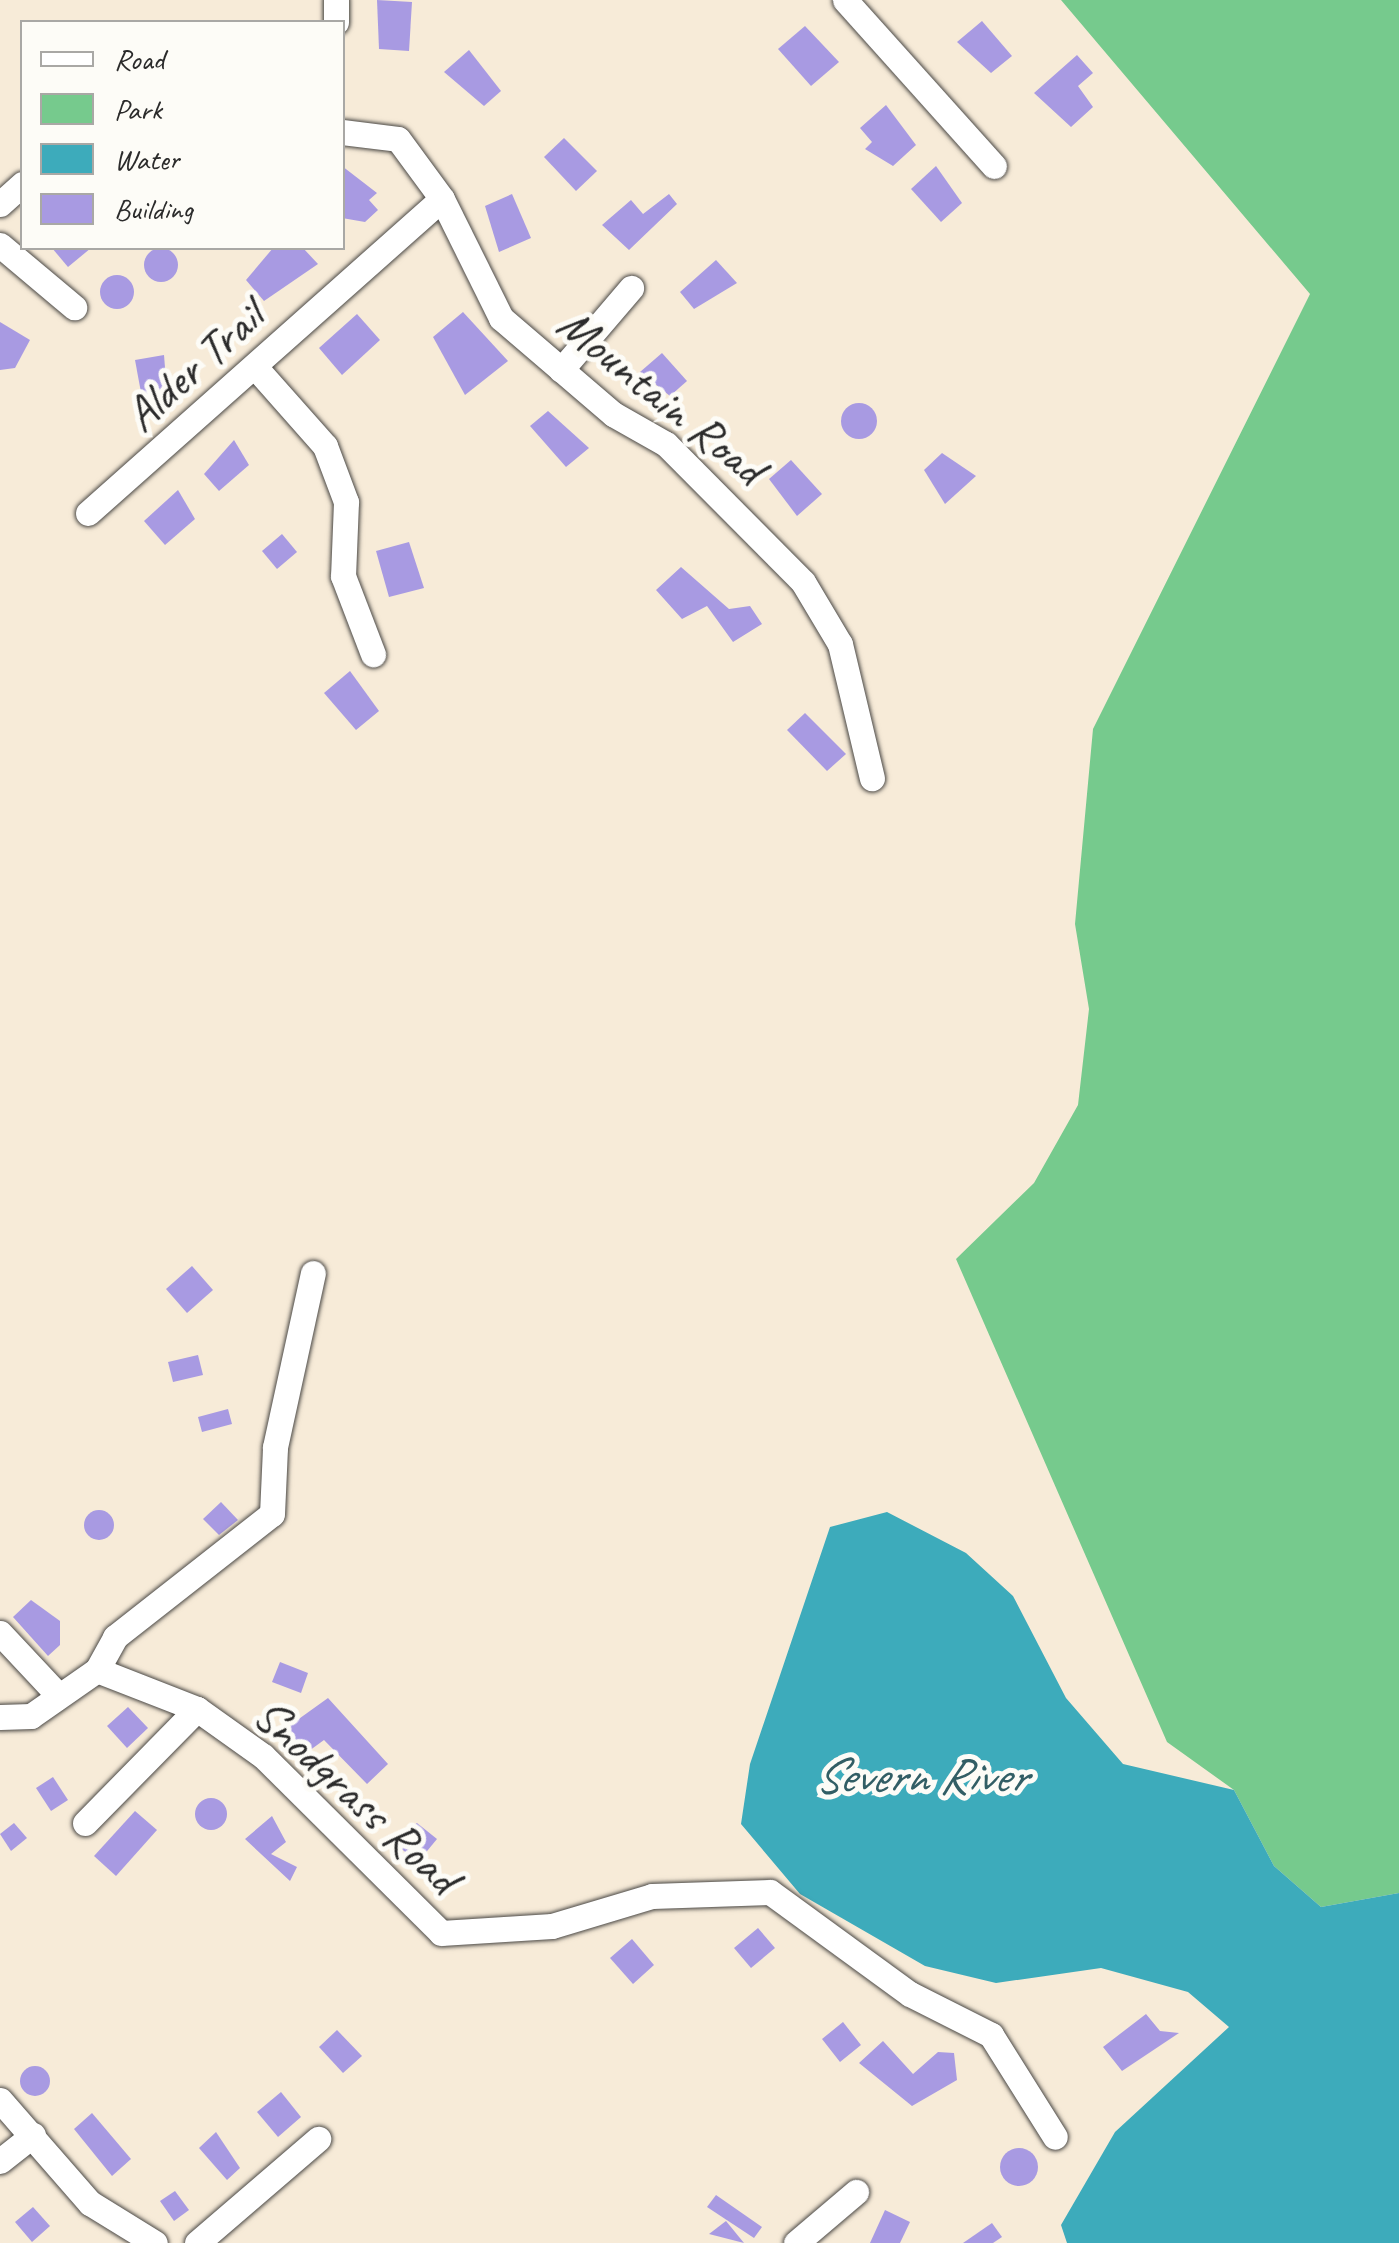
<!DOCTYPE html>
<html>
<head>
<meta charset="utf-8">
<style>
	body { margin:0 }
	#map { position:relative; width:1399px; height:2243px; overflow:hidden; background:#f7ebd8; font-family:Caveat,sans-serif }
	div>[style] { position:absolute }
	.green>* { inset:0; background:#76ca8d }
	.water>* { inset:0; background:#3dabbb }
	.building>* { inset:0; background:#a89ae2 }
	.round { border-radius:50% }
	.roads { filter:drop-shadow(0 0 2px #4a4845) drop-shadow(0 0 2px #4a4845) }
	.minor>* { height:25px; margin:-12.5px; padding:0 12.5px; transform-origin:12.5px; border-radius:12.5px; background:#fff }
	span { translate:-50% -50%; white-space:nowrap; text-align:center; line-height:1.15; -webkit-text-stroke:10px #fdfcf7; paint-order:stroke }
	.street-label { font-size:48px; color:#2b2b2b }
	.water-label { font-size:50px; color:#325e65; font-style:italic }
	.legend { position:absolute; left:20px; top:20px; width:325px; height:230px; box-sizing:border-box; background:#fdfcf7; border:2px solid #a9a8a5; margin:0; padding:12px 18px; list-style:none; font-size:30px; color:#2b2b2b }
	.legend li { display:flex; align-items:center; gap:20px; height:50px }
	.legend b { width:50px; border:2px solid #a9a8a5 }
</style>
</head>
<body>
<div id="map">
	<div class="green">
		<i style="clip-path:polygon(1061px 0,1399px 0,1399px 1893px,1321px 1907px,1274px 1866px,1234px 1790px,1167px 1742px,956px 1259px,1034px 1183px,1078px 1105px,1089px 1009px,1075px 924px,1093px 729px,1310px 294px)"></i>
	</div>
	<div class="water">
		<i style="clip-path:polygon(887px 1512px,966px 1553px,1013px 1596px,1066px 1698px,1123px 1764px,1234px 1790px,1274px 1866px,1321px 1907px,1399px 1893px,1399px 2243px,1067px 2243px,1061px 2225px,1115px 2132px,1229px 2027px,1188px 1992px,1101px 1968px,996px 1983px,925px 1966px,800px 1894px,741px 1824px,750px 1764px,830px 1527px)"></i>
	</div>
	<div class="building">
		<i style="clip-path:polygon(377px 0,412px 2px,409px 51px,379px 49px)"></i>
		<i style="clip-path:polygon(982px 21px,1012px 56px,991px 73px,957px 42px)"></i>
		<i style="clip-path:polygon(805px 26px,839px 62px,811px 86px,778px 49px)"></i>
		<i style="clip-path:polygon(469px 50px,501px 91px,484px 106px,444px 72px)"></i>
		<i style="clip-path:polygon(1077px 55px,1093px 73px,1078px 86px,1093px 107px,1071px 127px,1034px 93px)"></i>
		<i style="clip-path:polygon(886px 105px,916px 145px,893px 166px,865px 149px,872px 142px,860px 128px)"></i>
		<i style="clip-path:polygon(564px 138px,597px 171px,576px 191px,544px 157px)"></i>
		<i style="clip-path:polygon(342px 166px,377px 193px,369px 200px,378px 210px,365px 222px,342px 218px)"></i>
		<i style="clip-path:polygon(936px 166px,962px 203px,941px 222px,911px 189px)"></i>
		<i style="clip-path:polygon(512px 194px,531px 238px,499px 252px,485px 206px)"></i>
		<i style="clip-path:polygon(669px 194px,677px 204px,629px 250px,602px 225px,631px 200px,643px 214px)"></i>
		<i class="round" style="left:144px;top:248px;width:34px;height:34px"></i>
		<i style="clip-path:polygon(52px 248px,91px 248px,68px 267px)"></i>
		<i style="clip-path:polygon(273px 248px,303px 248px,318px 264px,264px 301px,246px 280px)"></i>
		<i style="clip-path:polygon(716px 260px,737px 283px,694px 309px,680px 292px)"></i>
		<i class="round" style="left:100px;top:275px;width:34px;height:34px"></i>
		<i style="clip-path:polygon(463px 312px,508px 361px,465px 395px,433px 337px)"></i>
		<i style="clip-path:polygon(357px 314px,380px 340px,342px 375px,319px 348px)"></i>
		<i style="clip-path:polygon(0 322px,30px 340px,15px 368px,0 370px)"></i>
		<i style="clip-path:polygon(662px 353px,687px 381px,670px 396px,640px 372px)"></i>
		<i style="clip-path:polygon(164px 355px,167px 393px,142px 398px,135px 360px)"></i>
		<i class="round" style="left:841px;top:403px;width:36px;height:36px"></i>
		<i style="clip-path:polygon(548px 411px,589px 448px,566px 467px,530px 426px)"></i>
		<i style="clip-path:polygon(234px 440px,249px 465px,219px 491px,204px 474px)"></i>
		<i style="clip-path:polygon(942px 453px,976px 476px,945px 504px,924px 470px)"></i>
		<i style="clip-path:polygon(791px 460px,822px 494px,797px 516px,769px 479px)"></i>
		<i style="clip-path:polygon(178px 490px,195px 519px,165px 545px,144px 521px)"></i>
		<i style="clip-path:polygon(282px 534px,297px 552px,277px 569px,262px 551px)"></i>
		<i style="clip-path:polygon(409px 542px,424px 588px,389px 597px,376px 551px)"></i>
		<i style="clip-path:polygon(681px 567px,729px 609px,750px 606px,762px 624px,733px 642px,707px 606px,682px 619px,656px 590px)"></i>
		<i style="clip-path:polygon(350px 671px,379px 711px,356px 730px,324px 693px)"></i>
		<i style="clip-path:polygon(805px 713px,846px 754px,827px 771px,787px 730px)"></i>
		<i style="clip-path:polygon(192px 1266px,213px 1290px,187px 1313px,166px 1289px)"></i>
		<i style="clip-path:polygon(198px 1355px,203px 1375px,173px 1382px,168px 1362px)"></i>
		<i style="clip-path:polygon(228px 1409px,232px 1424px,202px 1432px,198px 1417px)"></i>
		<i style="clip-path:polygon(221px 1502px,238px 1520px,219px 1535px,203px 1519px)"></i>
		<i class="round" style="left:84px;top:1510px;width:30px;height:30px"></i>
		<i style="clip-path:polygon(31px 1600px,60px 1621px,60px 1645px,48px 1656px,13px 1617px)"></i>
		<i style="clip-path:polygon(280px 1662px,308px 1673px,301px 1693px,272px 1682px)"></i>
		<i style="clip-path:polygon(328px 1698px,388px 1764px,367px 1784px,324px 1740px,302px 1756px,282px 1731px)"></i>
		<i style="clip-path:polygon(128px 1707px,148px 1728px,127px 1748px,107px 1726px)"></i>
		<i style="clip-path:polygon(53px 1777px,68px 1800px,51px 1811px,36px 1788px)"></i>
		<i class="round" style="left:195px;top:1798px;width:32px;height:32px"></i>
		<i style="clip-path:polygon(135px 1811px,157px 1830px,116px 1876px,94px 1856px)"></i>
		<i style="clip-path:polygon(272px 1816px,286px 1842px,271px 1854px,297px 1867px,290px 1881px,245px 1839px)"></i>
		<i style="clip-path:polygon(14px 1823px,27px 1838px,11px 1851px,0 1834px)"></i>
		<i style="clip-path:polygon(417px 1823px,437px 1839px,418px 1862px,390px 1840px)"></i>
		<i style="clip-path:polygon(758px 1928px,775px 1948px,751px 1968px,734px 1948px)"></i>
		<i style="clip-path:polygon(632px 1939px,654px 1965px,633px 1984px,610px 1958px)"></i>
		<i style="clip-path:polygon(1146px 2014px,1160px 2031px,1179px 2033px,1122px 2071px,1103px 2047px)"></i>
		<i style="clip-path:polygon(843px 2022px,861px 2045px,840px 2062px,822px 2039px)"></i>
		<i style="clip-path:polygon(337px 2030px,362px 2056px,343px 2073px,319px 2047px)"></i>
		<i style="clip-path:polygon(883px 2041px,913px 2074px,938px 2052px,954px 2053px,957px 2080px,912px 2106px,859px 2063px)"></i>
		<i class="round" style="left:20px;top:2066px;width:30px;height:30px"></i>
		<i style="clip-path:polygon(281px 2092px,301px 2117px,278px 2137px,257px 2112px)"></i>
		<i style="clip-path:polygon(92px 2113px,131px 2159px,112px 2176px,74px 2129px)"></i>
		<i style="clip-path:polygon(216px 2132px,240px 2168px,227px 2180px,199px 2148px)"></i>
		<i class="round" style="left:1000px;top:2148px;width:38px;height:38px"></i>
		<i style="clip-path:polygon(175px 2191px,189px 2210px,174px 2221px,160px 2201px)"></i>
		<i style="clip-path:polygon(716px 2195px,762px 2227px,754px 2238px,707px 2207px)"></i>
		<i style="clip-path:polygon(33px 2207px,50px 2226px,32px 2242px,15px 2222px)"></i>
		<i style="clip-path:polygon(885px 2210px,910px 2222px,900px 2243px,870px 2243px)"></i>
		<i style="clip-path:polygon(726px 2221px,744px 2243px,709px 2234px)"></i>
		<i style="clip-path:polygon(992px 2223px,1002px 2237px,993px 2243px,963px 2243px)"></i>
	</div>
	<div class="roads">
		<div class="minor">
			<i style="left:336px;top:0;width:22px;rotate:90deg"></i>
			<i style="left:845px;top:0;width:223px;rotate:48.1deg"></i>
			<i style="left:342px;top:132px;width:56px;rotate:7.1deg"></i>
			<i style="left:398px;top:139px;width:74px;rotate:53.7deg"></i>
			<i style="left:442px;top:199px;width:133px;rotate:63.6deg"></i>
			<i style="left:501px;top:318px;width:148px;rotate:40.6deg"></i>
			<i style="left:613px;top:414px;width:61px;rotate:29.5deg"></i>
			<i style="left:666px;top:444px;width:194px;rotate:45.2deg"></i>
			<i style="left:803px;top:582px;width:72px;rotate:59.2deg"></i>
			<i style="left:840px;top:644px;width:138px;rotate:76.6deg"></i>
			<i style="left:0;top:204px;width:30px;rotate:-42deg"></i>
			<i style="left:0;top:245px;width:97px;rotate:40deg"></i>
			<i style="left:256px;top:368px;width:104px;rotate:48.5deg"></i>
			<i style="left:325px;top:446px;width:60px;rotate:69.4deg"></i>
			<i style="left:346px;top:502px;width:74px;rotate:92.3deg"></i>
			<i style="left:343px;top:576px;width:84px;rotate:69deg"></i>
			<i style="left:561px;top:370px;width:108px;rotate:-49.5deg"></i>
			<i style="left:88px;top:513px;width:473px;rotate:-41.6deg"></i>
			<i style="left:0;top:1633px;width:86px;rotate:46.9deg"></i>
			<i style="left:97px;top:1670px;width:107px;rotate:21.3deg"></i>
			<i style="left:197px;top:1709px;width:81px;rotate:35.5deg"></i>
			<i style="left:263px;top:1756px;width:251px;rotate:44.8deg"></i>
			<i style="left:441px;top:1933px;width:111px;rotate:-3.6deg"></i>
			<i style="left:552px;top:1926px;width:104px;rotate:-16.7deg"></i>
			<i style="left:652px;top:1896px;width:118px;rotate:-1.9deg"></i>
			<i style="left:770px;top:1892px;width:173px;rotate:36.1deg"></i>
			<i style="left:910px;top:1994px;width:91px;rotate:26.8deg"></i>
			<i style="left:991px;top:2035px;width:120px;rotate:57.9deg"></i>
			<i style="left:0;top:1717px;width:31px;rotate:-2deg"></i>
			<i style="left:31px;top:1716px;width:80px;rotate:-34.9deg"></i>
			<i style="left:97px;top:1670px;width:38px;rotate:-61deg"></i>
			<i style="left:115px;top:1637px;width:199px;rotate:-38.1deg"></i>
			<i style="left:272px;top:1514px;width:67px;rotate:-87.4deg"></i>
			<i style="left:275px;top:1447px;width:178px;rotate:-77.7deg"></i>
			<i style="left:85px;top:1823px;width:160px;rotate:-45.5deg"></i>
			<i style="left:0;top:2100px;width:137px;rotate:48.9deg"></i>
			<i style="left:90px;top:2203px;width:76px;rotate:31.6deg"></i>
			<i style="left:0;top:2161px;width:42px;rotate:-38.2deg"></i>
			<i style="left:197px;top:2243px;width:160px;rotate:-40.7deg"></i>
			<i style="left:796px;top:2243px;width:79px;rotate:-40.4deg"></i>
		</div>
	</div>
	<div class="street-label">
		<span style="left:194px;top:366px;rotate:-42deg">Alder Trail</span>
		<span style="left:661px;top:396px;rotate:39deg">Mountain Road</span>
		<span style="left:356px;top:1796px;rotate:43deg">Snodgrass Road</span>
	</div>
	<div class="water-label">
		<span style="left:920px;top:1776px">Severn River</span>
	</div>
	<ul class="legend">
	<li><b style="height:12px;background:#fff"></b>Road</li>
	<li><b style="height:28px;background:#76ca8d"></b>Park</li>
	<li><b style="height:28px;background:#3dabbb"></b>Water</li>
	<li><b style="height:28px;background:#a89ae2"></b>Building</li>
	</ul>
</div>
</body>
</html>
